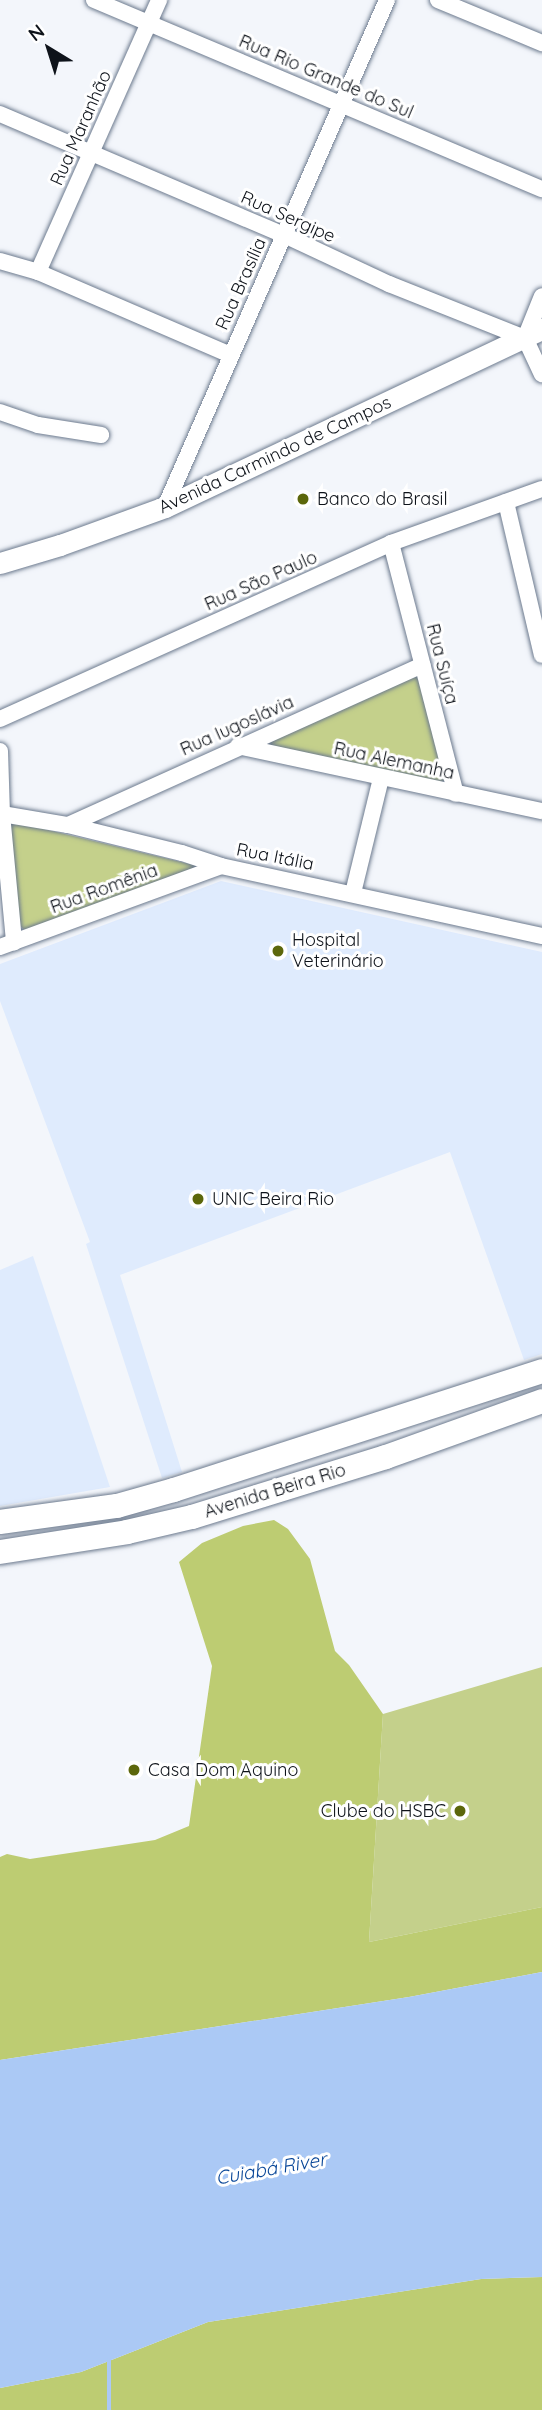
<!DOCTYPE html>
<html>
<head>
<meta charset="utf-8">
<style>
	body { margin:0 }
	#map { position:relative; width:542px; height:2410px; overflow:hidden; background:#f3f6fb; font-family:Quicksand,sans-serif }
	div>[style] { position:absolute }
	.built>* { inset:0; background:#dfebfd }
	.green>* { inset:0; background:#c4d08b }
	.forest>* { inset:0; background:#bdcc72 }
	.water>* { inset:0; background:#abc9f5 }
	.stream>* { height:3.5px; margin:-1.75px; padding:0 1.75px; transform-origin:1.75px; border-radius:1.75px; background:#abc9f5 }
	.roads { filter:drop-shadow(0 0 2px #6c7a8e) drop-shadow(0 0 2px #6c7a8e) }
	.street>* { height:16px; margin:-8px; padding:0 8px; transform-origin:8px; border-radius:8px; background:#fff }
	.secondary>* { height:21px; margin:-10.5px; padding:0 10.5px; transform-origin:10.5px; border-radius:10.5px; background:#fff }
	.primary>* { height:24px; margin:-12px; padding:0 12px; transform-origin:12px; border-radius:12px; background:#fff }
	.dots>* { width:19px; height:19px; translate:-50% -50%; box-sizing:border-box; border:4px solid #fff; border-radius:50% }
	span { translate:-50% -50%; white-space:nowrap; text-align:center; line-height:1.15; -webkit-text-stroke:6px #fff; paint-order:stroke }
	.street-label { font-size:18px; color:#0e131a }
	.poi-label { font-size:18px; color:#0e131a }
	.left { translate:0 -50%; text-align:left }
	.right { translate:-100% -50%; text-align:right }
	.water-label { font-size:19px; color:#084698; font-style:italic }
	.north { position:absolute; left:14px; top:14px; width:70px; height:70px; -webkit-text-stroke:5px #fff; paint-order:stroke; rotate:322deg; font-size:19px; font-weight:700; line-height:28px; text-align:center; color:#0e131a }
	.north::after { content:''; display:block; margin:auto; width:24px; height:32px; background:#0e131a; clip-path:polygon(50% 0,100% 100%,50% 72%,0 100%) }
</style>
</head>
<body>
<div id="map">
	<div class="built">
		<i style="clip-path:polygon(221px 881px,542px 952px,542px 1354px,524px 1360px,450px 1152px,120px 1275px,182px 1472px,162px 1478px,86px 1244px,90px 1242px,0 1001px,0 964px)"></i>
		<i style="clip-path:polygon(33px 1256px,110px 1487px,0 1506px,0 1270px)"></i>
	</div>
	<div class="green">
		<i style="clip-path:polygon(413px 675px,419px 678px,447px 778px,443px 782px,436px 784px,270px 745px,268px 741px)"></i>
		<i style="clip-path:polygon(12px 823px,19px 823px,202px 867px,26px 931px,19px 925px,9px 829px)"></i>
		<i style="clip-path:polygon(542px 1667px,542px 1907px,369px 1942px,383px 1714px)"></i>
	</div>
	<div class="forest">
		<i style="clip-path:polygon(274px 1520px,288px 1529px,310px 1559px,335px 1651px,349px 1665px,383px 1714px,369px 1942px,542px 1907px,542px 1972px,409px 1997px,0 2060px,0 1857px,7px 1854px,30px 1859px,155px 1840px,189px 1826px,212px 1666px,179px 1562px,202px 1543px,243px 1526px)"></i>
		<i style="clip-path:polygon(542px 2277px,542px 2410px,0 2410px,0 2388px,81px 2372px,208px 2322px,481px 2279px)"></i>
	</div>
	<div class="water">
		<i style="clip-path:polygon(542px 1972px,542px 2277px,481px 2279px,208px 2322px,81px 2372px,0 2388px,0 2060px,409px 1997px)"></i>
	</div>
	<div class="stream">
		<i style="left:109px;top:2410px;width:50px;rotate:-90deg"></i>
	</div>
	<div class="roads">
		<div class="street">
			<i style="left:94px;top:0;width:486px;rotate:22.9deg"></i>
			<i style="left:438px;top:0;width:113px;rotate:22.5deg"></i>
			<i style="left:0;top:114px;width:309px;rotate:23.1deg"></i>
			<i style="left:284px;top:235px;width:116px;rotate:25deg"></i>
			<i style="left:389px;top:284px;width:146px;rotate:21.7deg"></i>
			<i style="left:525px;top:338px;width:40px;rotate:65deg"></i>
			<i style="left:0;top:261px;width:40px;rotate:16deg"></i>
			<i style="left:38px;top:272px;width:210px;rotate:23.3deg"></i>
			<i style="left:38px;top:272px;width:298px;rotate:-66deg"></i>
			<i style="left:525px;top:338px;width:45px;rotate:-68deg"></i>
			<i style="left:0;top:412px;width:40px;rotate:18.9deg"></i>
			<i style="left:38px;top:425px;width:64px;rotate:9deg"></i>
			<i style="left:506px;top:502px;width:157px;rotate:76.8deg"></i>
			<i style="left:165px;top:507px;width:553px;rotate:-66.35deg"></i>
			<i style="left:391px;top:543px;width:259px;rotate:75.5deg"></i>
			<i style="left:0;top:719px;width:429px;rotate:-24.2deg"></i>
			<i style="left:391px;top:543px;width:160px;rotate:-19.7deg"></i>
			<i style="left:238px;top:746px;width:311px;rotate:12.1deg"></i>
			<i style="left:0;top:751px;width:63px;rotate:88.2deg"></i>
			<i style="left:2px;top:814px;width:129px;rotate:84.6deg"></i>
			<i style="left:2px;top:814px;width:67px;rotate:9.5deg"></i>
			<i style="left:68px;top:825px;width:117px;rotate:13.8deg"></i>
			<i style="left:182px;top:853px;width:41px;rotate:18.4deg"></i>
			<i style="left:221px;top:866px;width:329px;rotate:12.3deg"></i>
			<i style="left:68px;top:825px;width:389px;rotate:-24.3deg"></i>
			<i style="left:353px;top:893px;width:118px;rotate:-76.3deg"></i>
			<i style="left:0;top:947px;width:235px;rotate:-20.1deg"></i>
		</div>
		<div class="secondary">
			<i style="left:0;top:563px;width:63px;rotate:-16.7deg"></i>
			<i style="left:60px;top:545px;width:112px;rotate:-19.9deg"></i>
			<i style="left:165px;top:507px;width:417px;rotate:-25.3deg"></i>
		</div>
		<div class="primary">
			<i style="left:0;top:1522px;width:118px;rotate:-7.8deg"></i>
			<i style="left:117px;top:1506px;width:59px;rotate:-15.7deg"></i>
			<i style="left:174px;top:1490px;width:387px;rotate:-17.9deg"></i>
			<i style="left:0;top:1552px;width:129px;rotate:-8.9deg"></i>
			<i style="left:127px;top:1532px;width:67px;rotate:-13deg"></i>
			<i style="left:192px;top:1517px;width:203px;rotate:-17.2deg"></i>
			<i style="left:386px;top:1457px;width:166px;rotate:-19.7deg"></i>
		</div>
	</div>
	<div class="dots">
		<i style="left:303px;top:499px;background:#5c670b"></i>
		<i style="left:278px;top:951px;background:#5c670b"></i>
		<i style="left:198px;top:1199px;background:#5c670b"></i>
		<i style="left:134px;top:1770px;background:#5c670b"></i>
		<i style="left:460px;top:1811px;background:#5c670b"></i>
	</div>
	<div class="street-label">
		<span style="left:326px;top:77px;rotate:23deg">Rua Rio Grande do Sul</span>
		<span style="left:81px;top:128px;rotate:-66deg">Rua Maranhão</span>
		<span style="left:288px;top:217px;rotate:24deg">Rua Sergipe</span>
		<span style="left:241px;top:284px;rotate:-66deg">Rua Brasília</span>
		<span style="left:275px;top:455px;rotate:-25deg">Avenida Carmindo de Campos</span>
		<span style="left:261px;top:581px;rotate:-24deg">Rua São Paulo</span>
		<span style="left:442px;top:664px;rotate:76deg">Rua Suíça</span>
		<span style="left:237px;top:726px;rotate:-24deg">Rua Iugoslávia</span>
		<span style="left:394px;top:761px;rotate:12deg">Rua Alemanha</span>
		<span style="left:275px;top:857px;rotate:11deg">Rua Itália</span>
		<span style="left:104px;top:889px;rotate:-20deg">Rua Romênia</span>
		<span style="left:275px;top:1491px;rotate:-17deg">Avenida Beira Rio</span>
	</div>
	<div class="poi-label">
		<span class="left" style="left:317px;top:499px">Banco do Brasil</span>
		<span class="left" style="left:292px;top:951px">Hospital<br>Veterinário</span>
		<span class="left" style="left:212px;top:1199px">UNIC Beira Rio</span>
		<span class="left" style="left:148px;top:1770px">Casa Dom Aquino</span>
		<span class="right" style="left:446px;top:1811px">Clube do HSBC</span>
	</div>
	<div class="water-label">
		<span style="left:271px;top:2169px;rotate:-10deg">Cuiabá River</span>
	</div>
	<div class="north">N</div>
</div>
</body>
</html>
